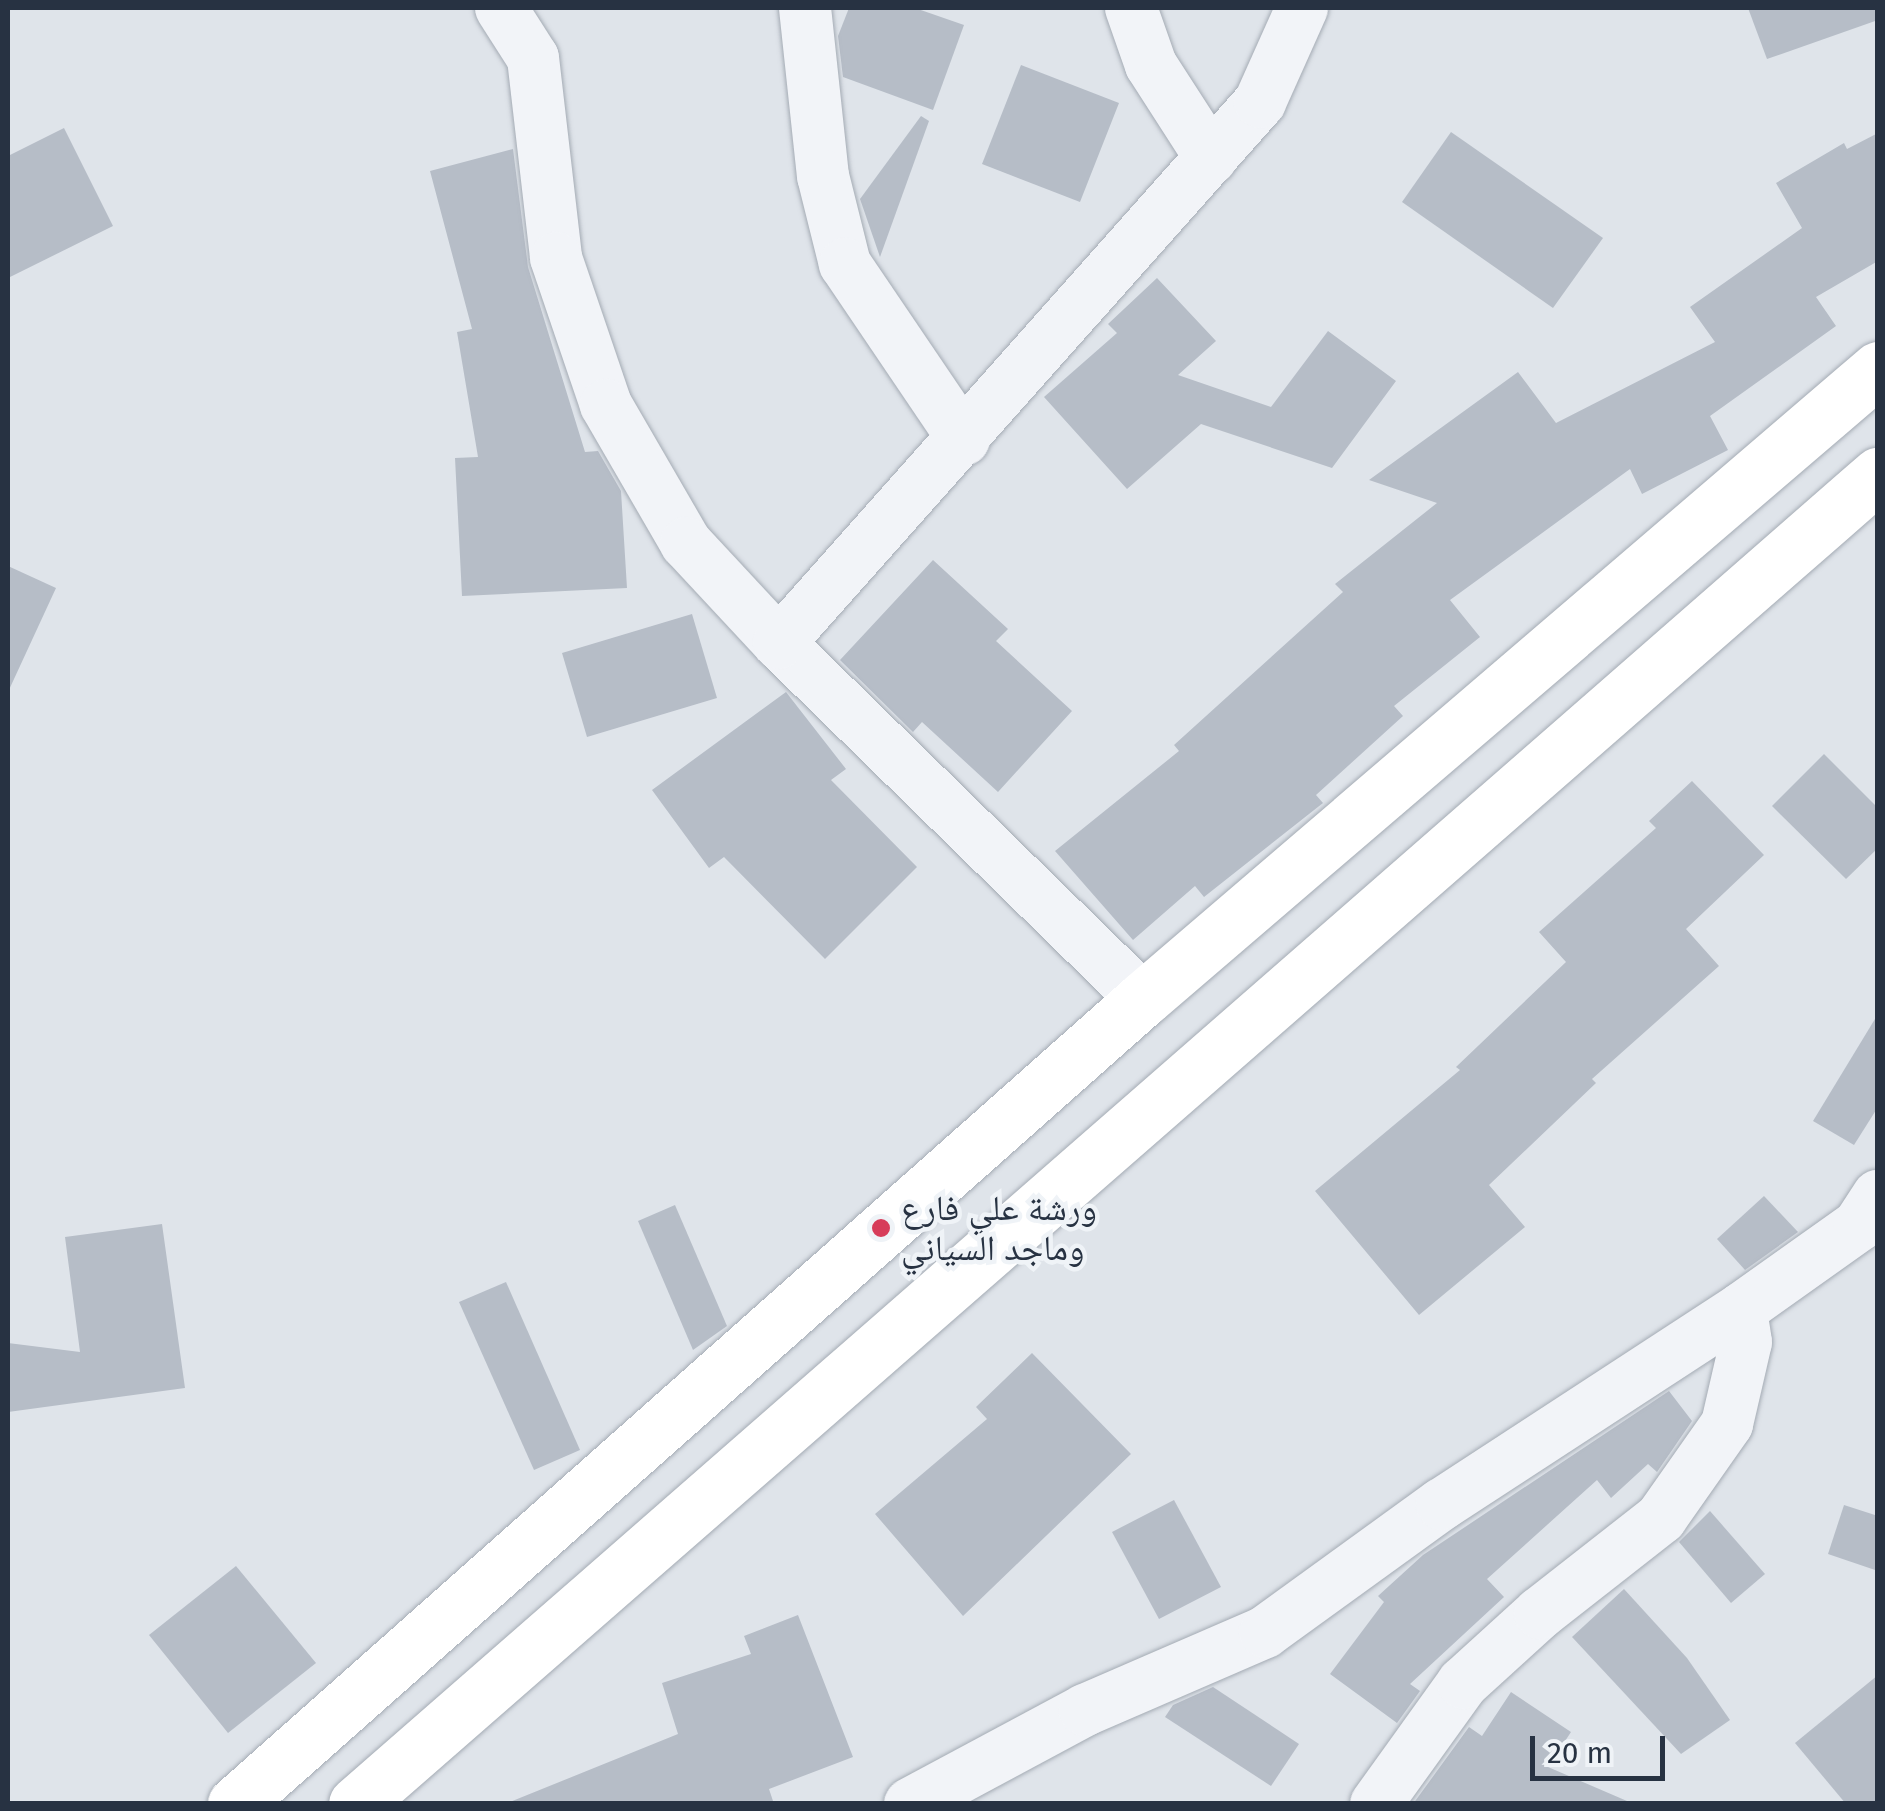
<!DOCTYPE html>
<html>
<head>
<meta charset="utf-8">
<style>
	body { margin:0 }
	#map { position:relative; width:1885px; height:1811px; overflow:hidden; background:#dfe4ea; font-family:"Fira Sans","Noto Naskh Arabic",sans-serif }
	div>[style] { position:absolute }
	.building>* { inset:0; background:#b6bdc7 }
	.roads { filter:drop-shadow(0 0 2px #a4abb4) drop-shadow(0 0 2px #a4abb4) }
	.street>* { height:52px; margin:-26px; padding:0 26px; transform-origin:26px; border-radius:26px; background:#f2f4f8 }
	.secondary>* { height:55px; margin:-27.5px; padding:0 27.5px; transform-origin:27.5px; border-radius:27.5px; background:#fff }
	.dots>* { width:28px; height:28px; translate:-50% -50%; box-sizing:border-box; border:5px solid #eff3f7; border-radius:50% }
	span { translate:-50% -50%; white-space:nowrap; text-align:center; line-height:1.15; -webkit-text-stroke:9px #eff3f7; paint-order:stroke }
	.poi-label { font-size:35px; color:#273242 }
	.left { translate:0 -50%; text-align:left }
	.frame { position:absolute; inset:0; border:10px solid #273242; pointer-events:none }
	.scale { position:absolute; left:1530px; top:1736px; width:135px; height:45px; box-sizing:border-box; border:5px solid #273242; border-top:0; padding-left:12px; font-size:30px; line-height:35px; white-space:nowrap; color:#273242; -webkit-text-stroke:8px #eff3f7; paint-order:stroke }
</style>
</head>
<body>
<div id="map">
	<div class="building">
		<i style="clip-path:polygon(849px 8px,915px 8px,964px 25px,933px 110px,843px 77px,838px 36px)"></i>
		<i style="clip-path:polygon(1748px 8px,1878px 8px,1878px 20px,1767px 59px)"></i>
		<i style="clip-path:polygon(1021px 65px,1119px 103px,1080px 202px,982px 164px)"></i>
		<i style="clip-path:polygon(921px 116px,929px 121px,880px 257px,860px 199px)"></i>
		<i style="clip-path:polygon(64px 128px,113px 226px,8px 278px,8px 156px)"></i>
		<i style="clip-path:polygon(1451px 132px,1603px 238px,1553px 308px,1402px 202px)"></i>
		<i style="clip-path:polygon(1878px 133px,1878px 261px,1816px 297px,1836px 326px,1710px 416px,1728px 450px,1642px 494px,1630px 469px,1450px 600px,1480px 637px,1394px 706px,1403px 716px,1316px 795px,1323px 803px,1204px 897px,1195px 886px,1133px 940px,1055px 851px,1179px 751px,1174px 745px,1343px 592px,1335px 584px,1437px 503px,1369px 480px,1518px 372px,1556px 423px,1715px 342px,1690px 307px,1802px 228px,1776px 183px,1844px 143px,1847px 149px)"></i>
		<i style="clip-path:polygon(513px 149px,528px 267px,585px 452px,598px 451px,621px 491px,627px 588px,462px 596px,455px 458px,478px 457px,457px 332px,472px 329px,430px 171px)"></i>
		<i style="clip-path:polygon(1157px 278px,1216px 341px,1178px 375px,1271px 407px,1328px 331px,1396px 381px,1332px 468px,1201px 424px,1127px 489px,1044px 397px,1117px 333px,1108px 324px)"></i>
		<i style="clip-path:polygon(933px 560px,1008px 629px,996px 641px,1072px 711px,998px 792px,922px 722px,913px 732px,840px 660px)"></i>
		<i style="clip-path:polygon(8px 566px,56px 588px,8px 692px)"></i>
		<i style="clip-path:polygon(692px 614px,717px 698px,587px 737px,562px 653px)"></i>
		<i style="clip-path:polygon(786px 692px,846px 769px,831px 780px,917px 867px,825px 959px,724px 857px,709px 868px,652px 790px)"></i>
		<i style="clip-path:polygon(1824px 754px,1878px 808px,1878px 848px,1846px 879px,1772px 806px)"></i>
		<i style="clip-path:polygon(1692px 781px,1764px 855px,1686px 929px,1719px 966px,1592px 1079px,1596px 1083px,1489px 1185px,1525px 1227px,1419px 1315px,1315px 1191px,1460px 1070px,1456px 1067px,1566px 962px,1539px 932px,1656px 828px,1649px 821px)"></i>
		<i style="clip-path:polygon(1878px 1014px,1878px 1107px,1854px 1145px,1813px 1121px)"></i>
		<i style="clip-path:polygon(1764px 1196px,1798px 1232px,1745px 1270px,1717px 1239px)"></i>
		<i style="clip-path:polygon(675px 1205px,727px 1326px,693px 1350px,638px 1221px)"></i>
		<i style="clip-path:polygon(162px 1224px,185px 1388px,8px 1412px,8px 1343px,80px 1352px,65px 1237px)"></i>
		<i style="clip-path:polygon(506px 1282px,580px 1450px,534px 1470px,459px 1302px)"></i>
		<i style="clip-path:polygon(1032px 1353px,1131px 1454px,963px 1616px,875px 1514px,987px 1419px,976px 1407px)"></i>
		<i style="clip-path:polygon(1669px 1391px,1692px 1421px,1657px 1472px,1648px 1464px,1611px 1498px,1597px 1480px,1487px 1579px,1504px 1597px,1410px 1684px,1420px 1691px,1397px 1723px,1330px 1674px,1384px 1602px,1378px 1596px,1423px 1555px)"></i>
		<i style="clip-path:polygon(1174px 1500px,1221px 1587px,1159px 1619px,1112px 1532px)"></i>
		<i style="clip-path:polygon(1844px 1505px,1878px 1516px,1878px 1571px,1828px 1554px)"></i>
		<i style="clip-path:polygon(1710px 1511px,1765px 1574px,1731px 1603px,1679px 1542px)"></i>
		<i style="clip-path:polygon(236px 1566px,316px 1663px,228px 1733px,149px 1635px)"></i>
		<i style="clip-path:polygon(1624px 1589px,1687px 1658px,1730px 1720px,1681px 1754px,1572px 1637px)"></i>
		<i style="clip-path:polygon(798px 1615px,853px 1757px,769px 1789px,774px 1804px,505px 1804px,678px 1734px,662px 1683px,751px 1654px,744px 1636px)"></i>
		<i style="clip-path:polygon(1878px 1675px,1878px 1804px,1846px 1804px,1795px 1743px)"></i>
		<i style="clip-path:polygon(1213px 1687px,1299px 1744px,1271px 1786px,1165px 1717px,1173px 1705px)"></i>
		<i style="clip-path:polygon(1511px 1692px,1571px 1732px,1548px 1767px,1634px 1804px,1413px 1804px,1469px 1727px,1482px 1736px)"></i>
	</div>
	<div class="roads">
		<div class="street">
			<i style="left:501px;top:8px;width:59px;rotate:57.4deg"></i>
			<i style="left:533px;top:58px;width:201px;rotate:83.4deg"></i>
			<i style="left:556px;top:258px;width:155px;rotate:71.2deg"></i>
			<i style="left:606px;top:405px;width:160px;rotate:59.9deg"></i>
			<i style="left:686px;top:543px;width:137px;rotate:47.1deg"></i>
			<i style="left:779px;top:643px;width:509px;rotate:44.36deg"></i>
			<i style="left:805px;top:8px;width:169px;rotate:83.9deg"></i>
			<i style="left:823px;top:176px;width:91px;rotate:76deg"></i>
			<i style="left:845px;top:264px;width:212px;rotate:55.9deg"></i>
			<i style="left:1131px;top:8px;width:60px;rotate:70.7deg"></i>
			<i style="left:1151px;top:65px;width:111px;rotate:57.2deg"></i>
			<i style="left:779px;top:643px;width:724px;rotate:-48.36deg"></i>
			<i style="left:1260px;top:102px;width:103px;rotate:-65.9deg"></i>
			<i style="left:910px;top:1804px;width:199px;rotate:-28.2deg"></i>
			<i style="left:1085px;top:1710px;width:196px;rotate:-23.4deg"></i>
			<i style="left:1265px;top:1632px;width:218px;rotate:-35.9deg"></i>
			<i style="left:1442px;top:1504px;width:357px;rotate:-33.1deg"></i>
			<i style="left:1741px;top:1309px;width:145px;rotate:-35.4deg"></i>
			<i style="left:1859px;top:1225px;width:35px;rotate:-57deg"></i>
			<i style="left:1376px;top:1804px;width:149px;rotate:-54.3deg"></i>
			<i style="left:1463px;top:1683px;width:104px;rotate:-42.3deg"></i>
			<i style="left:1540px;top:1613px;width:154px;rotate:-38.1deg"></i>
			<i style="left:1661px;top:1518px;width:115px;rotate:-54.9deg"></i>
			<i style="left:1727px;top:1424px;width:84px;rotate:-77deg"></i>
			<i style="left:1746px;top:1342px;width:33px;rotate:-99deg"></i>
		</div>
		<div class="secondary">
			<i style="left:235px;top:1804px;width:1213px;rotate:-41.56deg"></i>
			<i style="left:1143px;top:999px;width:968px;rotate:-40.6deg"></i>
			<i style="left:356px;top:1804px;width:2021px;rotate:-41.13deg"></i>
		</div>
	</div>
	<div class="dots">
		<i style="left:881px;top:1228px;background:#d73c59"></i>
	</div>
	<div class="poi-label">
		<span class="left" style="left:901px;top:1228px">ورشة علي فارع<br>وماجد السياني</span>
	</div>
	<div class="frame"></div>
	<div class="scale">20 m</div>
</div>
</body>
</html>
